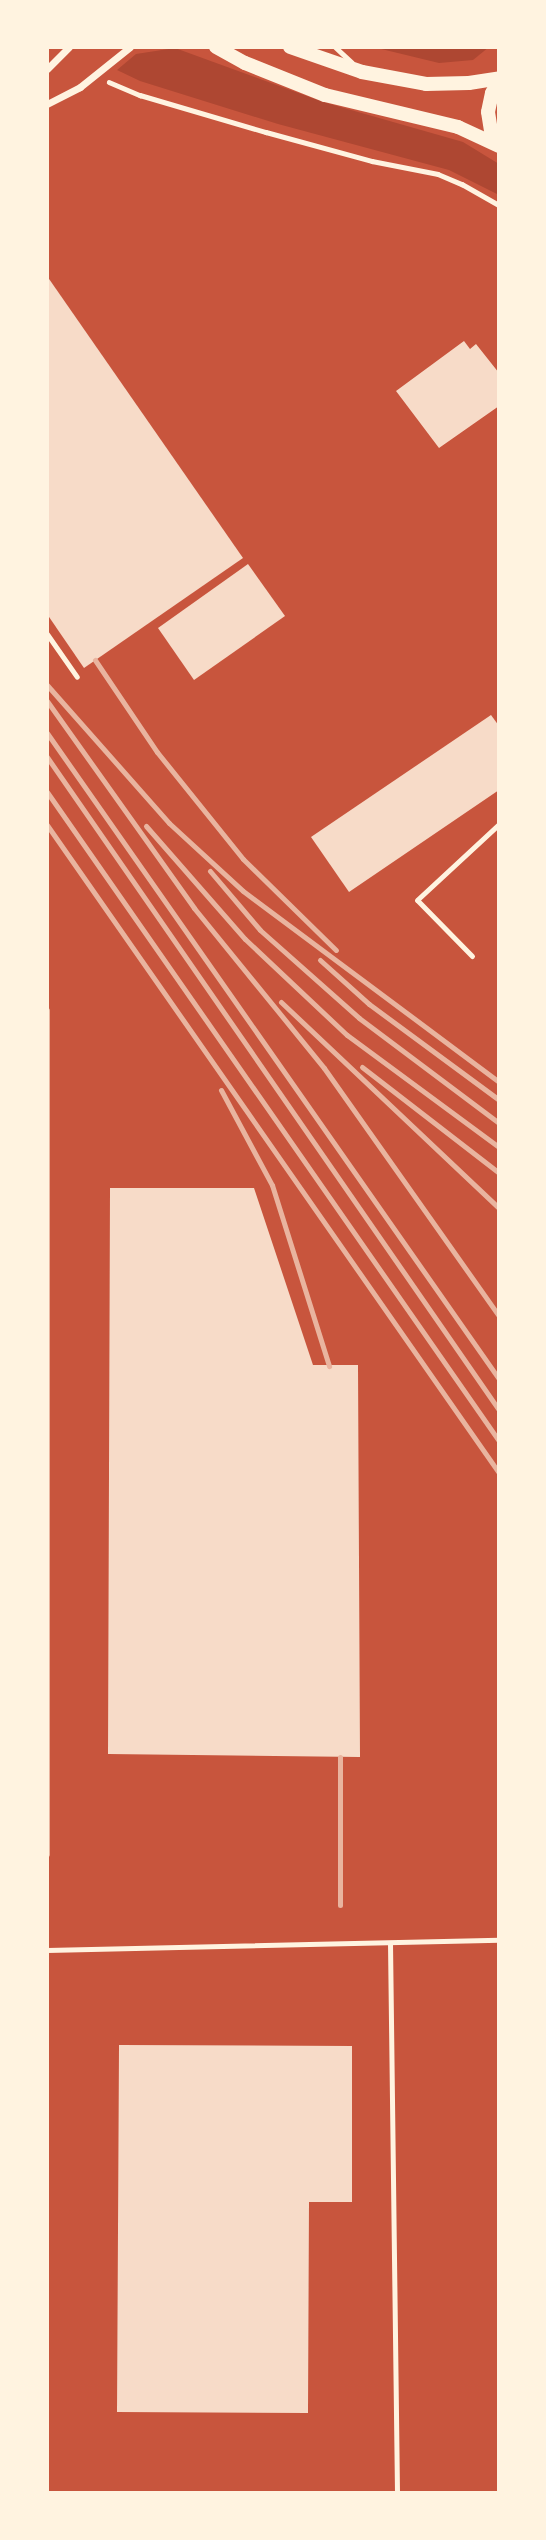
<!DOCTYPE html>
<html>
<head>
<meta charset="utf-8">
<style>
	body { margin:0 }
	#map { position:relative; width:546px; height:2540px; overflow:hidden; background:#c8553d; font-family:"Titillium Web",sans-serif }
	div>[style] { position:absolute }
	.green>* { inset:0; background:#ae4732 }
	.building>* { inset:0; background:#f7dbc8 }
	.path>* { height:4.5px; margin:-2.25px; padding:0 2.25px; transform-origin:2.25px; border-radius:2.25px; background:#fff3e0 }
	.service>* { height:5px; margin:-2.5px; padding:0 2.5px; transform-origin:2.5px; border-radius:2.5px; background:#fff3e0 }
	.minor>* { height:7px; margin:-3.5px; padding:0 3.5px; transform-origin:3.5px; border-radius:3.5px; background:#fff3e0 }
	.secondary>* { height:14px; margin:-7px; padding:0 7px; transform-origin:7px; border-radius:7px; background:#fff3e0 }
	.rail>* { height:5px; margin:-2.5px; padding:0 2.5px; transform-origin:2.5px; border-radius:2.5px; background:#e9b49f }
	span { translate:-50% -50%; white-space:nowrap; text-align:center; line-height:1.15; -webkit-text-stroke:7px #fff3e0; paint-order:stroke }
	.frame { position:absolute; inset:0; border:49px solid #fff3e0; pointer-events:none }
</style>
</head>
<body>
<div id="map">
	<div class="green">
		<i style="clip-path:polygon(373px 47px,489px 47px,473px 60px,439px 63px)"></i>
		<i style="clip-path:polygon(175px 48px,323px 102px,463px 142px,499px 164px,499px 195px,449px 170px,278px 124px,140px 81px,117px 70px,136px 54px)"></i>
	</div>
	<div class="building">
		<i style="clip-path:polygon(47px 276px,243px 558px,84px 668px,47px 614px)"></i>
		<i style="clip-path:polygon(464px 341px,470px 349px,476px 344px,499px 373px,499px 406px,439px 448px,396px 391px)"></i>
		<i style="clip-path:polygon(248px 564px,285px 616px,194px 680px,158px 628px)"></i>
		<i style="clip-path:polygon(491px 715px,499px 726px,499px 790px,349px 892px,311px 837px)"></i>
		<i style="clip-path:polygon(110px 1188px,254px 1188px,313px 1365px,358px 1365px,360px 1757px,108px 1754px)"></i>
		<i style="clip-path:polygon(119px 2045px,352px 2046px,352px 2202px,309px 2202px,308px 2413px,117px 2412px)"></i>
	</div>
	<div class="path">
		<i style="left:109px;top:82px;width:34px;rotate:23deg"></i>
		<i style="left:140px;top:95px;width:131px;rotate:16.4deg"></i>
		<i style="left:266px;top:132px;width:110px;rotate:15.3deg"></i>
		<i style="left:372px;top:161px;width:67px;rotate:11.1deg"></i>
		<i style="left:438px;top:174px;width:26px;rotate:23deg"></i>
		<i style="left:462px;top:184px;width:43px;rotate:29.6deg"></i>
	</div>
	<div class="service">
		<i style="left:335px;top:47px;width:23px;rotate:43deg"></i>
		<i style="left:47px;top:634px;width:52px;rotate:55.1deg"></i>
		<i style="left:472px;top:956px;width:78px;rotate:-134.5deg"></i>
		<i style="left:417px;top:900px;width:112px;rotate:-42.8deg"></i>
		<i style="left:390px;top:1943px;width:550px;rotate:89.27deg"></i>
		<i style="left:47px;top:1950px;width:452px;rotate:-1.3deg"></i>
	</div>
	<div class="minor">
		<i style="left:47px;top:69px;width:31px;rotate:-45deg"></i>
		<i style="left:47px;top:104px;width:37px;rotate:-27deg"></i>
		<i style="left:80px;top:87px;width:64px;rotate:-38.7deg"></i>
	</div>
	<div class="secondary">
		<i style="left:216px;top:47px;width:33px;rotate:29deg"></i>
		<i style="left:245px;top:63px;width:86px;rotate:21.8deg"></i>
		<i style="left:325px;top:95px;width:137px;rotate:13.5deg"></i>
		<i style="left:458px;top:127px;width:45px;rotate:24.9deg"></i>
		<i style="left:290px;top:47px;width:76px;rotate:19.1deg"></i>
		<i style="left:362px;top:72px;width:65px;rotate:10.6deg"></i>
		<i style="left:426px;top:84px;width:43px;rotate:-1.3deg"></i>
		<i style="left:469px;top:83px;width:30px;rotate:-9deg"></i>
		<i style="left:499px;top:81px;width:14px;rotate:120deg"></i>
		<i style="left:492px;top:93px;width:19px;rotate:102deg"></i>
		<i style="left:488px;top:112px;width:18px;rotate:81deg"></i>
		<i style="left:491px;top:130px;width:16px;rotate:60deg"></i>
	</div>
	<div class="rail">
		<i style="left:95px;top:660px;width:111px;rotate:56deg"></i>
		<i style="left:157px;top:752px;width:137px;rotate:51.2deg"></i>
		<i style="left:243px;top:859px;width:130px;rotate:44.4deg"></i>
		<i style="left:47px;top:685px;width:184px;rotate:48.5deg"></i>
		<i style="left:169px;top:823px;width:100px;rotate:42.6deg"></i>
		<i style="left:243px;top:891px;width:319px;rotate:36.7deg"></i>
		<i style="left:47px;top:701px;width:254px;rotate:54.6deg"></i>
		<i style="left:194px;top:908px;width:206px;rotate:50.9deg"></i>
		<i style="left:324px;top:1068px;width:304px;rotate:54.8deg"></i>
		<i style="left:47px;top:733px;width:788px;rotate:55.02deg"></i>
		<i style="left:47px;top:757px;width:794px;rotate:55.31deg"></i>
		<i style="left:47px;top:792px;width:791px;rotate:55.14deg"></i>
		<i style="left:47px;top:825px;width:790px;rotate:55.1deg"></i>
		<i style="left:146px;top:826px;width:150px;rotate:48.8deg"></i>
		<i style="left:245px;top:939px;width:140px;rotate:43.3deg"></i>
		<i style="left:347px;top:1035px;width:189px;rotate:36.4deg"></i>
		<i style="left:210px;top:871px;width:77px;rotate:49.7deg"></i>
		<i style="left:260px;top:930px;width:132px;rotate:41.6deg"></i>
		<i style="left:359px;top:1018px;width:175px;rotate:36.9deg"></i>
		<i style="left:320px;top:960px;width:66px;rotate:41.9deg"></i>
		<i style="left:369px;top:1004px;width:162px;rotate:36.4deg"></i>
		<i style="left:281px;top:1002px;width:300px;rotate:43.4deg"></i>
		<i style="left:47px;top:1010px;width:844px;rotate:90deg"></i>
		<i style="left:362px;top:1067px;width:173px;rotate:37.7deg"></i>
		<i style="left:221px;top:1090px;width:108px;rotate:61.8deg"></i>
		<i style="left:272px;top:1185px;width:190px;rotate:72.5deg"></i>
		<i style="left:340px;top:1757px;width:148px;rotate:90deg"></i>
	</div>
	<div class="frame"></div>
</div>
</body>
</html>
